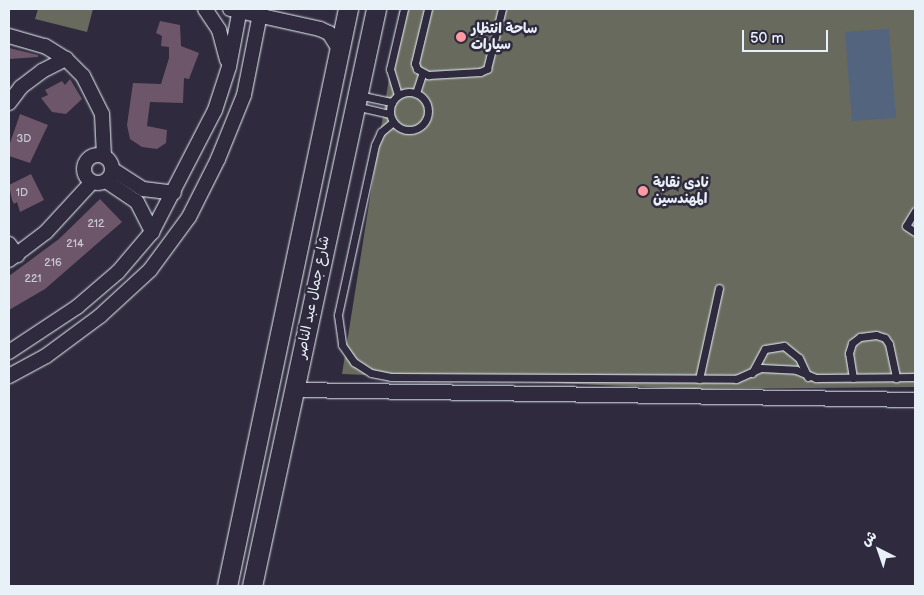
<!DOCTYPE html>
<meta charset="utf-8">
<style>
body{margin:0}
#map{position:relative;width:924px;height:595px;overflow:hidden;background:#2f2a3d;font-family:"Balsamiq Sans","Playpen Sans Arabic",sans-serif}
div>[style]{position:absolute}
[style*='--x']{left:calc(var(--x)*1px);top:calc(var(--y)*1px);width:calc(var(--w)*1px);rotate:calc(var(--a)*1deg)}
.green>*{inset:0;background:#676a5c}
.water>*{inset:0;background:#53647e}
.building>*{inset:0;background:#6d566a}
.roads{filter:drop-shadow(0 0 1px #e8f1f8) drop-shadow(0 0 1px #e8f1f8)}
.service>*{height:7px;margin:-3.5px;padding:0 3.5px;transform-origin:3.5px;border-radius:3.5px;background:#2f2a3d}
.service>.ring{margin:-3.5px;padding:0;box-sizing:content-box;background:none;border:7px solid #2f2a3d;border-radius:50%}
.minor>*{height:14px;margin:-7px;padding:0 7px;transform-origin:7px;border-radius:7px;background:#2f2a3d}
.minor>.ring{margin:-7px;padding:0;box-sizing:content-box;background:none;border:14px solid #2f2a3d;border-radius:50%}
.secondary>*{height:19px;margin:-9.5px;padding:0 9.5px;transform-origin:9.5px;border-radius:9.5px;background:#2f2a3d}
.dots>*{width:14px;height:14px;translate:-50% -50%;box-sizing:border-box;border:2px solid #2f2a3d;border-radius:50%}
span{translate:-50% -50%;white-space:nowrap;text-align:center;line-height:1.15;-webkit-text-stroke:5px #2f2a3d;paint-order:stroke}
.number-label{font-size:11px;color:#c9cad4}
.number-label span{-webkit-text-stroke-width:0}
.poi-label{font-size:14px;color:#e8f1f8;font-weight:700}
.left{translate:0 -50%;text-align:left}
.street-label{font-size:14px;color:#e8f1f8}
.frame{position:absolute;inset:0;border:10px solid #e8f1f8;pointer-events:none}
.north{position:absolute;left:854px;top:525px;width:50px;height:50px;-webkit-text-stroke:4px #2f2a3d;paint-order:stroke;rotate:319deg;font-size:14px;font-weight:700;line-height:20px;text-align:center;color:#e8f1f8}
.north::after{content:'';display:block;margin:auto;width:18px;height:22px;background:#e8f1f8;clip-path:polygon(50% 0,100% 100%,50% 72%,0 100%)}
.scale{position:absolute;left:742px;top:30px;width:86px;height:22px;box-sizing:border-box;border:2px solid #e8f1f8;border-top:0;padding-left:6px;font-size:15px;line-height:18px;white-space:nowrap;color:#e8f1f8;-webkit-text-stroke:4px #2f2a3d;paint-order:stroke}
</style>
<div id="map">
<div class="green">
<div style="clip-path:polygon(38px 9px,93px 9px,87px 32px,35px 19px)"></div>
<div style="clip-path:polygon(400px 9px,915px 9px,915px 387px,693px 389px,342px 374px)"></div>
</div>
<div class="water">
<div style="clip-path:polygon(889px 29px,896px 118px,852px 121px,845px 32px)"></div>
</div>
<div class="building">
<div style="clip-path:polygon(160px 21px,180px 25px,181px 46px,199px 53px,189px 79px,184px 78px,183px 103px,150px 102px,147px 126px,167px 130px,166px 143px,157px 149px,142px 147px,130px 139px,127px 125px,133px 83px,161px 84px,169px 58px,169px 47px,161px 46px,162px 36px,156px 33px)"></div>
<div style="clip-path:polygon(9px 48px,38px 55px,38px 57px,9px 59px)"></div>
<div style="clip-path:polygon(70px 79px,82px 99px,66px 114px,52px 112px,41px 98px,48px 95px,45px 90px,62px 81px,65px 85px)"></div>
<div style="clip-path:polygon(20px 114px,48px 125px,30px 163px,9px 156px,9px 146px)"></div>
<div style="clip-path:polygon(31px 174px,44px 200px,20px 212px,17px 202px,14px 204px,12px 200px,9px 185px)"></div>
<div style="clip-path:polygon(100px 199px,122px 222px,45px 289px,9px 310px,9px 276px,59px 239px)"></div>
</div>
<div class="roads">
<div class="service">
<div style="--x:428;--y:9;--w:56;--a:103.5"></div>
<div style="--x:415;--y:63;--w:6;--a:72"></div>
<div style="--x:417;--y:69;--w:13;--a:29"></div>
<div style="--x:428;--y:75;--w:52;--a:-3.3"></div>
<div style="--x:480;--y:72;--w:8;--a:-23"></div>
<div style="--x:487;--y:69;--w:62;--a:-76"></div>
<div class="ring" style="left:390px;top:92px;width:31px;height:31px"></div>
<div style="--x:416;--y:93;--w:20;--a:-72"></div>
<div style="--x:358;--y:95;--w:35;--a:12"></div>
<div style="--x:398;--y:95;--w:27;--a:-107"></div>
<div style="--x:390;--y:69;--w:62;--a:-76.9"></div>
<div style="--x:355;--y:106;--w:35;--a:13"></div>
<div style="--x:393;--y:122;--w:16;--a:140"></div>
<div style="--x:381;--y:132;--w:14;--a:115"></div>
<div style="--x:375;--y:145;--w:174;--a:102.3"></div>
<div style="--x:338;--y:315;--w:30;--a:82"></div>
<div style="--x:342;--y:345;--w:21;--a:55"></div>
<div style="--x:354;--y:362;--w:20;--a:33"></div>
<div style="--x:371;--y:373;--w:20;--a:11"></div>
<div style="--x:391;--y:377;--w:345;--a:0.3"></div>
<div style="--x:736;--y:379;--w:27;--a:-24"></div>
<div style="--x:761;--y:368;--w:35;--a:3"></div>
<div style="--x:796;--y:370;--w:22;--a:22"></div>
<div style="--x:816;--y:378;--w:99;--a:-0.6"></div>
<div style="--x:915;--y:211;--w:17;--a:121"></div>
<div style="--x:906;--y:226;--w:11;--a:34"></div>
<div style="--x:752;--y:373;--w:27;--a:-62"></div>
<div style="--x:765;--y:349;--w:19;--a:-9"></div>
<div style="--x:784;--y:346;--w:19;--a:39"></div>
<div style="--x:799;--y:358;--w:21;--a:65"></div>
<div style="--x:853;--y:378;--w:25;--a:-99"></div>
<div style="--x:849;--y:353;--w:10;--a:-73"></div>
<div style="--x:852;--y:343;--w:10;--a:-37"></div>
<div style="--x:860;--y:337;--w:16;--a:-7"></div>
<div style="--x:876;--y:335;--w:9;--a:18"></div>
<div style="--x:885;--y:338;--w:7;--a:56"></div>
<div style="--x:889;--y:344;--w:35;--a:78"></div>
<div style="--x:699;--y:379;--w:93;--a:-77.6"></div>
</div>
<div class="minor">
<div style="--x:205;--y:9;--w:25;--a:56"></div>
<div style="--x:219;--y:30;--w:31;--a:75"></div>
<div style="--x:230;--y:9;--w:92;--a:12.5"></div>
<div style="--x:320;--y:29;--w:10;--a:24"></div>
<div style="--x:329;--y:33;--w:19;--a:58"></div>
<div style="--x:9;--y:36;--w:37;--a:16"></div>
<div style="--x:45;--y:46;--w:25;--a:32"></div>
<div style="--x:66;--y:59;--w:24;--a:45"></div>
<div style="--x:83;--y:76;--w:42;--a:63.4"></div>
<div style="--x:102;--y:114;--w:42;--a:87.3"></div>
<div style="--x:9;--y:103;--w:20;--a:-53"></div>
<div style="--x:21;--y:87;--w:26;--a:-37"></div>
<div style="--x:42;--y:71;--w:27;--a:-27"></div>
<div class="ring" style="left:84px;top:155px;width:14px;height:14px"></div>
<div style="--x:112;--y:169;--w:37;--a:33"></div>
<div style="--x:143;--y:189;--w:31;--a:7"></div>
<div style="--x:106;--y:181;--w:37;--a:34"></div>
<div style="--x:137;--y:202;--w:34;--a:63"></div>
<div style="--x:9;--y:244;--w:14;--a:54"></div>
<div style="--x:9;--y:260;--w:46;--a:-37.1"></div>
<div style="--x:46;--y:232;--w:68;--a:-47.4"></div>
<div style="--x:9;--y:352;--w:82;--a:-33.5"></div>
<div style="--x:77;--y:307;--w:54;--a:-40.5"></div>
<div style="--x:118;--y:272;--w:52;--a:-49.6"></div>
<div style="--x:152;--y:232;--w:137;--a:-62.7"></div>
<div style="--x:215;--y:110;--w:45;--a:-72"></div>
<div style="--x:229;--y:67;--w:59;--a:-79.3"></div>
<div style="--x:9;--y:376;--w:42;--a:-28.4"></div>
<div style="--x:46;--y:356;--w:67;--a:-36.5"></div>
<div style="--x:100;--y:316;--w:68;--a:-42.6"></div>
<div style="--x:150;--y:270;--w:66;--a:-53.7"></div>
<div style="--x:189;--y:217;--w:65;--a:-63.4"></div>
<div style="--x:218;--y:159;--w:69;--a:-67.9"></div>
<div style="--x:244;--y:95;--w:88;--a:-78.8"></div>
<div style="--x:295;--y:390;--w:620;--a:0.92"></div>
</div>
<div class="secondary">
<div style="--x:227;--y:586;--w:590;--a:-78.16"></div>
<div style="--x:252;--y:586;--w:590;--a:-77.87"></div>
</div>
</div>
<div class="dots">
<div style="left:461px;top:37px;background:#ff9aa2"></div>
<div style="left:643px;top:191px;background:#ff9aa2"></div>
</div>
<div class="number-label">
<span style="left:24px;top:139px">3D</span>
<span style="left:22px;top:193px">1D</span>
<span style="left:96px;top:224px">212</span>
<span style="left:75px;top:244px">214</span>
<span style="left:53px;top:263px">216</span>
<span style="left:33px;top:279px">221</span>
</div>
<div class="poi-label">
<span class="left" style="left:471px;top:37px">ساحة انتظار<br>سيارات</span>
<span class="left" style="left:653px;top:191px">نادى نقابة<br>المهندسين</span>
</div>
<div class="street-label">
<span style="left:313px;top:297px;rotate:-79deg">شارع جمال عبد الناصر</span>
</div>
<div class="frame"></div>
<div class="north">ش</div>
<div class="scale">50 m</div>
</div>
